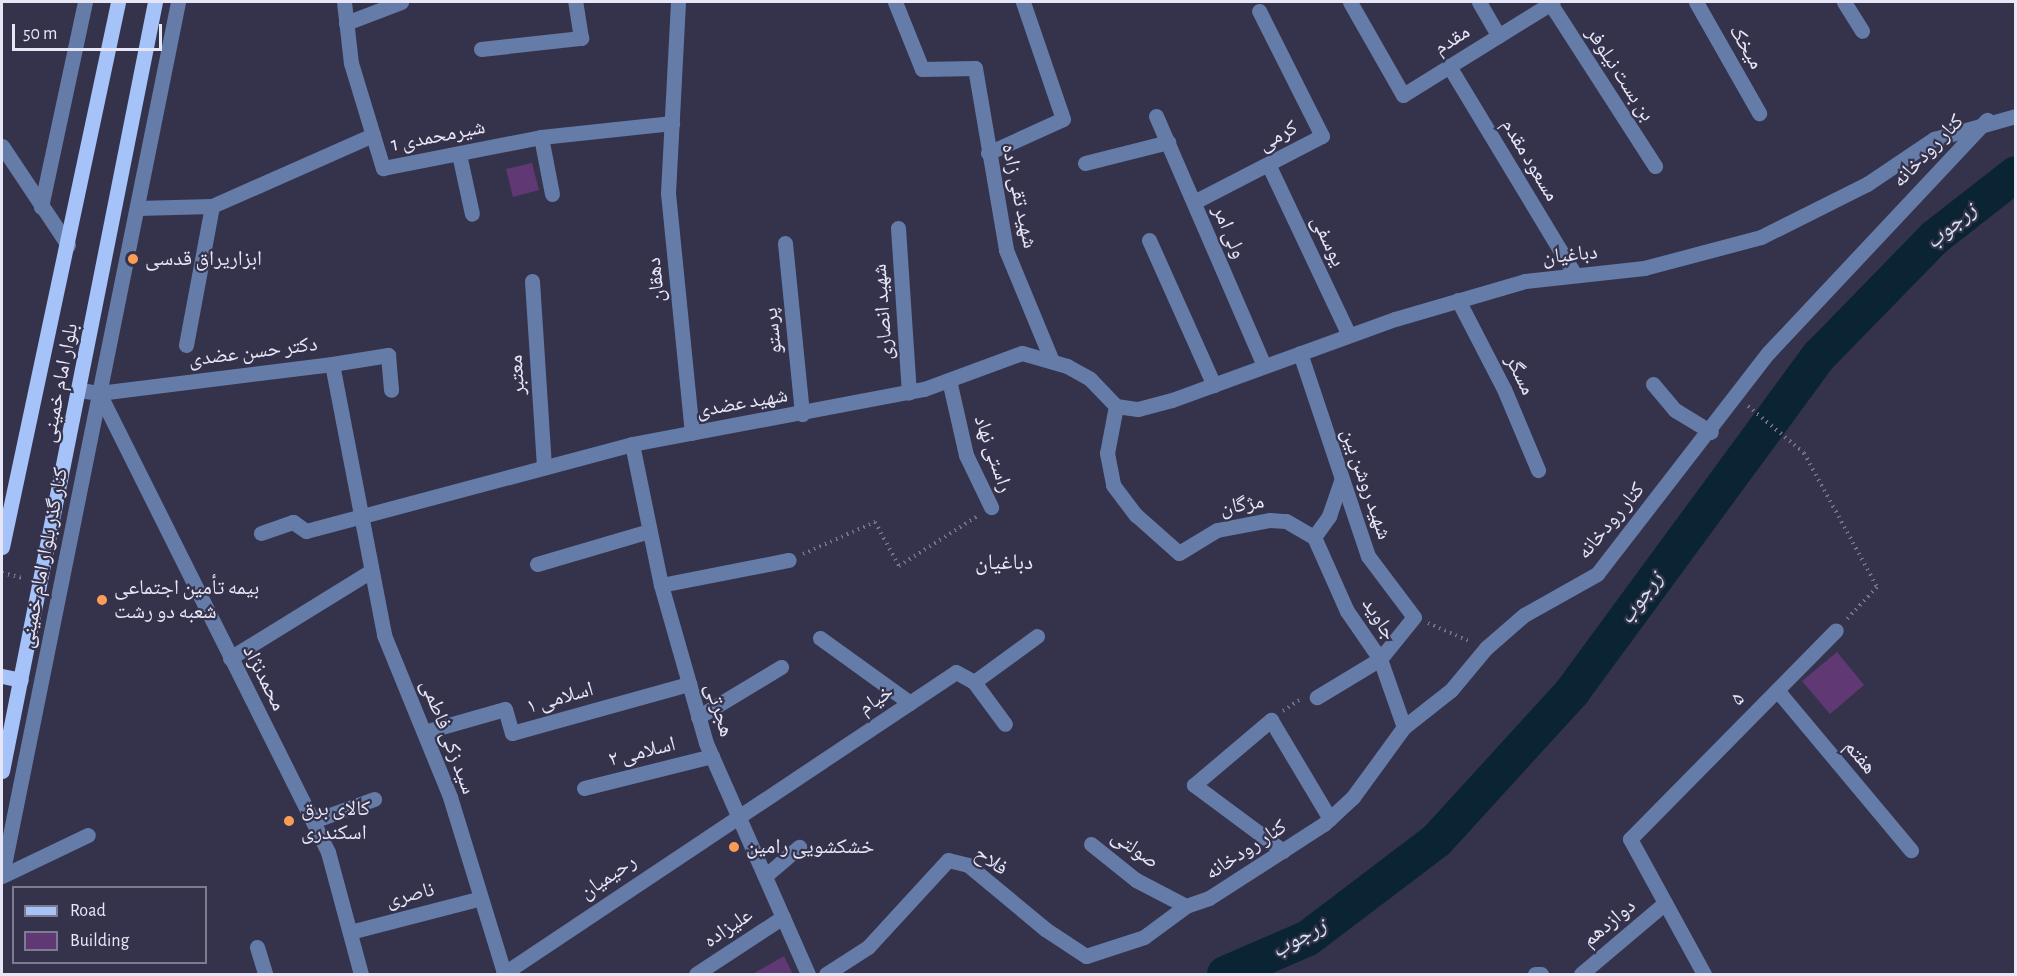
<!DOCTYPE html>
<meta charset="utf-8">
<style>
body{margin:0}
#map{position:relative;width:2017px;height:976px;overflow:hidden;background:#35334c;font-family:"Alegreya Sans","Noto Naskh Arabic",sans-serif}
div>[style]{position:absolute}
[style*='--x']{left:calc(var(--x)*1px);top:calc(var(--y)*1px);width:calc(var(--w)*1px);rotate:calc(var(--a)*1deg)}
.river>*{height:36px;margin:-18px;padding:0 18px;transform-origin:18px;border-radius:18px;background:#0b2433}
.building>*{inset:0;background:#603873}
.path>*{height:4px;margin-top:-2px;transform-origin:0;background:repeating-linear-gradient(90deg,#76748a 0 1.5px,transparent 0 6px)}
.minor>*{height:15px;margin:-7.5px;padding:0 7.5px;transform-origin:7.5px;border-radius:7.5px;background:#657ca9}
.major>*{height:15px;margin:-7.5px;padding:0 7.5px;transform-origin:7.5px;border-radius:7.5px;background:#a5c2f9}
.dots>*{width:16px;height:16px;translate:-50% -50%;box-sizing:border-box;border:3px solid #35334c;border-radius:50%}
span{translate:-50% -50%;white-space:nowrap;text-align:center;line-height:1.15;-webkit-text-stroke:4.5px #35334c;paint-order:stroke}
.street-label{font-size:21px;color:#e7e6f6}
.poi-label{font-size:21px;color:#e7e6f6}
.left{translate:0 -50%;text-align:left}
.water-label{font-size:22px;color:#d2e5f2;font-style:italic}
.neighbourhood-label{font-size:22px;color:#e7e6f6}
.frame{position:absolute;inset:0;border:3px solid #e7e6f6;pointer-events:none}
.legend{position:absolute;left:12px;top:886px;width:195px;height:78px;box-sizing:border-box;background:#35334c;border:2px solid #7c7b90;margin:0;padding:8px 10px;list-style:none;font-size:18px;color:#e7e6f6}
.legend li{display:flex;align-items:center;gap:12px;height:30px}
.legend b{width:30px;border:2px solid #7c7b90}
.scale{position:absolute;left:12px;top:24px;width:150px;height:27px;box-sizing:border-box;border:3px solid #e7e6f6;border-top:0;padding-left:8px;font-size:18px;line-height:21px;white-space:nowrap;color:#e7e6f6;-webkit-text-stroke:4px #35334c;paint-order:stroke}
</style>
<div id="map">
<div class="river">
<div style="--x:1225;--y:974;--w:90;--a:-23.4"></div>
<div style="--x:1308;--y:938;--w:162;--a:-37.2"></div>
<div style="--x:1437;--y:840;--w:200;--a:-47.6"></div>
<div style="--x:1572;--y:692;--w:418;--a:-53.7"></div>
<div style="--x:1820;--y:355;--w:163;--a:-45.7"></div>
<div style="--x:1934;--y:238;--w:104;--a:-38"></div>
</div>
<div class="building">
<div style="clip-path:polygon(532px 163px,539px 190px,513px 197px,506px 169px)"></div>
<div style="clip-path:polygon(1837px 652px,1864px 685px,1830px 714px,1802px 681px)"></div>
<div style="clip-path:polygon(784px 956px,793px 975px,751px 975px)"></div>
</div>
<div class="path">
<div style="--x:1748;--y:406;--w:73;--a:40"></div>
<div style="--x:1804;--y:453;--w:153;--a:61.4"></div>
<div style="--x:1877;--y:587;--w:44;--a:133.2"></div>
<div style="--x:803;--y:554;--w:79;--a:-24"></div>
<div style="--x:875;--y:522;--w:50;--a:61.4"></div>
<div style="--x:899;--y:566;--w:95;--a:-32.5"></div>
<div style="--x:2;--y:573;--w:22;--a:13"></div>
<div style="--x:1428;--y:623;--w:47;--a:23.8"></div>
<div style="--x:1283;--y:711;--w:23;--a:-34"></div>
</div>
<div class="minor">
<div style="--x:344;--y:2;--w:61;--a:83.5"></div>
<div style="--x:351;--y:63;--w:110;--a:73.1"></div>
<div style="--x:383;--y:168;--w:161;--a:-11.1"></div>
<div style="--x:541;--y:137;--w:132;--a:-6.1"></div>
<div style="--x:678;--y:2;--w:191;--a:93"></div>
<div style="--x:668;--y:193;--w:241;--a:84.3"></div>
<div style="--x:895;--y:2;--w:72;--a:68.1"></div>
<div style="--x:922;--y:69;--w:53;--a:-1.1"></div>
<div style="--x:975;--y:68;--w:185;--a:80.3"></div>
<div style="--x:1006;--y:250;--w:120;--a:67.5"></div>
<div style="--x:1350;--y:2;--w:107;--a:60.3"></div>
<div style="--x:1403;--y:95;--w:176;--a:-31.8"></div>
<div style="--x:1479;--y:2;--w:39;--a:60"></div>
<div style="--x:1696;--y:2;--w:128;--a:60.4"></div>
<div style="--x:1844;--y:2;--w:34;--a:58"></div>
<div style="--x:1550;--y:3;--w:194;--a:57.2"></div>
<div style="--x:346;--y:23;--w:59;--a:-20.9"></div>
<div style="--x:481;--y:49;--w:101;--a:-6.3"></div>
<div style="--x:581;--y:38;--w:36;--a:-99"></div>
<div style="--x:1449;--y:66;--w:244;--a:58.9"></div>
<div style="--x:1156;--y:116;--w:271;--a:66.6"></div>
<div style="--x:541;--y:137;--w:58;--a:79.1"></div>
<div style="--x:2;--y:146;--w:119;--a:56.3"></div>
<div style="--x:988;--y:153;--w:82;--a:-24.4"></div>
<div style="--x:1063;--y:119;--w:124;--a:-108.9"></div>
<div style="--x:459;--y:154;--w:61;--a:77.8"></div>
<div style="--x:1085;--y:163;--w:86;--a:-14.2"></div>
<div style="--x:1269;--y:166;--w:187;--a:64.7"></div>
<div style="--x:1194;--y:202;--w:144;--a:-27.3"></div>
<div style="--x:1322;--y:136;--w:140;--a:-116.7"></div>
<div style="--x:41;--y:207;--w:210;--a:-77.9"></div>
<div style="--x:137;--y:208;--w:75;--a:-1.5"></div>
<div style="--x:212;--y:206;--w:176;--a:-23.8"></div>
<div style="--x:898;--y:228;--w:165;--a:86.2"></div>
<div style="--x:1149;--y:240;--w:159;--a:65.9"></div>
<div style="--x:785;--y:243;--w:172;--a:84.3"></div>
<div style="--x:532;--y:281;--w:186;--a:86.3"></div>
<div style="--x:1458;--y:300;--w:100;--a:62.7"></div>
<div style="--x:1504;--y:389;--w:88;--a:67.2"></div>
<div style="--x:186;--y:345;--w:141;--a:-79.4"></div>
<div style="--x:1300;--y:353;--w:214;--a:71.5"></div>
<div style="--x:1368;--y:556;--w:76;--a:53"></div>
<div style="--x:1414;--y:617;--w:54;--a:129"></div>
<div style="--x:1380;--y:659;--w:74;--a:148.9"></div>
<div style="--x:332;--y:364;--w:57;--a:-9.1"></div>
<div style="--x:388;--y:355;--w:35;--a:85"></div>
<div style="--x:949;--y:380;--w:77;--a:77.2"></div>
<div style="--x:966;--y:455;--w:58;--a:64.3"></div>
<div style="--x:1653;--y:384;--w:34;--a:50"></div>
<div style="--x:1675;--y:410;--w:42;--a:31.4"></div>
<div style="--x:80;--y:390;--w:19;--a:9"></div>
<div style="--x:99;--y:393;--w:513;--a:63.48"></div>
<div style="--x:328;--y:852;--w:126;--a:74.9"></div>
<div style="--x:99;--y:393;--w:235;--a:-7.1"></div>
<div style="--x:332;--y:364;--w:276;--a:79.1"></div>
<div style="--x:384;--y:635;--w:175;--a:67.8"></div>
<div style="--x:450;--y:797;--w:184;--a:72.9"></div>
<div style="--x:1116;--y:406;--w:22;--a:8"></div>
<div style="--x:1138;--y:409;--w:35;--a:-15"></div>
<div style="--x:1172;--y:400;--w:237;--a:-20"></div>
<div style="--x:1395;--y:319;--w:135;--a:-16.3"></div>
<div style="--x:1525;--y:281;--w:120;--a:-6.2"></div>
<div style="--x:1644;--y:268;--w:121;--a:-14.8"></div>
<div style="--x:1761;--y:237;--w:119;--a:-26.6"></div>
<div style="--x:1867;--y:184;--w:81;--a:-33.9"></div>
<div style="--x:1934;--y:139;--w:85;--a:-15.7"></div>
<div style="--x:1116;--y:406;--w:48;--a:100.8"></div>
<div style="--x:1107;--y:453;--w:33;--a:79"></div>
<div style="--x:1113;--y:485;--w:38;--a:53"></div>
<div style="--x:1136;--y:515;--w:57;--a:41.5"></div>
<div style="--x:1179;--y:553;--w:44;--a:-31.2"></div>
<div style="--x:1217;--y:530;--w:54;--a:-10.7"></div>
<div style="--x:1270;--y:520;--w:16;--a:4"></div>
<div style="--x:1286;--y:521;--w:32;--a:30"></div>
<div style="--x:632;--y:444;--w:144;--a:78.4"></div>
<div style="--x:661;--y:585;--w:164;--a:74.1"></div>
<div style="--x:706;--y:743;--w:253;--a:66.2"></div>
<div style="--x:261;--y:533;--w:34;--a:-19"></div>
<div style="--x:293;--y:522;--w:16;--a:35"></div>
<div style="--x:306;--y:531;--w:337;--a:-14.9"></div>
<div style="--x:632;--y:444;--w:297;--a:-10.7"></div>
<div style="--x:924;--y:389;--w:104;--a:-20.2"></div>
<div style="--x:1022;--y:353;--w:47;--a:16.1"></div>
<div style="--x:1067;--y:366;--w:26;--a:29"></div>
<div style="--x:1090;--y:379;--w:37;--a:46"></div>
<div style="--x:1314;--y:537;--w:81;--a:66"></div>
<div style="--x:1347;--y:611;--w:58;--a:55.5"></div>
<div style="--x:1380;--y:659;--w:72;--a:70.6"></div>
<div style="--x:1314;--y:537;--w:26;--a:-54"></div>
<div style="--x:1329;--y:516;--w:39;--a:-71"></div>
<div style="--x:537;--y:564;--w:117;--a:-16.4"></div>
<div style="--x:661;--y:585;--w:130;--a:-11.1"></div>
<div style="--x:820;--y:638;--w:111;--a:35.8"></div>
<div style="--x:230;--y:658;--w:166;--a:-31.7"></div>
<div style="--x:974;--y:682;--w:52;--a:53.6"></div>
<div style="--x:1777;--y:690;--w:209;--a:50.1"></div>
<div style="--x:698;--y:717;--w:97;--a:-31.1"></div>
<div style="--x:424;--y:732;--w:84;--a:-15.9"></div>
<div style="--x:505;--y:709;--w:25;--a:74"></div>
<div style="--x:512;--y:733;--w:184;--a:-15.5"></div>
<div style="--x:584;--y:788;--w:132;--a:-14"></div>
<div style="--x:313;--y:821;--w:65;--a:-19.8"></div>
<div style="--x:1091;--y:844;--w:58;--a:38.7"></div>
<div style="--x:1136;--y:880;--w:56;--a:27.5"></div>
<div style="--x:1283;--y:851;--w:111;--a:-143.4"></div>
<div style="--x:1194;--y:785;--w:101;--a:-40.2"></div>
<div style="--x:1271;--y:720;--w:115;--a:59.2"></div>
<div style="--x:2;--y:875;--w:891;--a:-78.6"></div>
<div style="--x:2;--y:876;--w:95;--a:-25.5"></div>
<div style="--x:765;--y:876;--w:45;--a:-40.5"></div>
<div style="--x:350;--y:932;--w:135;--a:-14.5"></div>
<div style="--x:257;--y:947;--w:28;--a:73"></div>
<div style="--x:503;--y:974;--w:544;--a:-33.69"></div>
<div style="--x:956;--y:672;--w:21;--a:29"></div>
<div style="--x:974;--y:682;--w:78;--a:-36.1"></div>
<div style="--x:696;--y:974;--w:104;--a:-33.2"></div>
<div style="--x:826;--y:974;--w:50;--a:-32.7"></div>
<div style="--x:868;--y:947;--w:118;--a:-47.4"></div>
<div style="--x:948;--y:860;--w:21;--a:14"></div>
<div style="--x:968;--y:865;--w:100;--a:39.7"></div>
<div style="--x:1045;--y:929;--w:49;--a:33.4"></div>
<div style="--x:1086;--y:956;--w:61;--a:-18.1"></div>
<div style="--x:1144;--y:937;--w:52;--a:-36.4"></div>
<div style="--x:1186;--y:906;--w:24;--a:-19"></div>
<div style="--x:1209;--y:898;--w:137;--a:-32.8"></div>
<div style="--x:1324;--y:824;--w:40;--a:-43"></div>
<div style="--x:1353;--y:797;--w:87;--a:-53.9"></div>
<div style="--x:1404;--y:727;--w:60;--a:-38.2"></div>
<div style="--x:1451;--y:690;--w:55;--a:-50.2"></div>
<div style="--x:1486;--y:648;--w:50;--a:-41"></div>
<div style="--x:1524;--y:615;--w:84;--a:-29.3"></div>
<div style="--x:1597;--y:574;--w:279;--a:-52.3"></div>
<div style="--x:1768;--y:353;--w:320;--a:-46.8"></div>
<div style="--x:1535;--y:974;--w:6;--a:0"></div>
<div style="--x:1581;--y:974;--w:110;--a:-40.2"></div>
<div style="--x:1704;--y:974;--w:154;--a:-118.7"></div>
<div style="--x:1630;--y:839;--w:293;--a:-45.4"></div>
</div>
<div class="major">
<div style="--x:2;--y:547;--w:557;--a:-77.98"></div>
<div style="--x:2;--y:676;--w:19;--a:12"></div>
<div style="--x:2;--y:771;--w:784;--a:-78.75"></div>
</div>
<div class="dots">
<div style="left:133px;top:259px;background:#fd9d55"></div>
<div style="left:102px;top:600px;background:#fd9d55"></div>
<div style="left:289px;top:821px;background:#fd9d55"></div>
<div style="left:734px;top:847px;background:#fd9d55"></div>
</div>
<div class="street-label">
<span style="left:1452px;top:40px;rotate:-32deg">مقدم</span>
<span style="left:1746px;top:47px;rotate:60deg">میخک</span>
<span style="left:1620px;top:74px;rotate:57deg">بن بست نیلوفر</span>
<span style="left:438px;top:136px;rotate:-11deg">شیرمحمدی 1</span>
<span style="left:1278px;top:136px;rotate:-29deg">کرمی</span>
<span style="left:1928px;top:151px;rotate:-46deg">کنار رودخانه</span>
<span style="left:1530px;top:160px;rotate:59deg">مسعود مقدم</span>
<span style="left:1019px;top:196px;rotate:78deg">شهید تقی زاده</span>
<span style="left:1229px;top:232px;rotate:67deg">ولی امر</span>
<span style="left:1328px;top:241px;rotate:65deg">یوسفی</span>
<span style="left:1570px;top:255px;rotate:-6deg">دباغیان</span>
<span style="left:656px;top:280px;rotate:-96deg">دهقان</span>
<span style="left:883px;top:312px;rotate:-94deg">شهید انصاری</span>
<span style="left:773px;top:331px;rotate:-96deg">پرستو</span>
<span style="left:253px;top:352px;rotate:-7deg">دکتر حسن عضدی</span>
<span style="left:517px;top:375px;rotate:-94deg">معتبر</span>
<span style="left:1520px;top:375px;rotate:64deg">مسگر</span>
<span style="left:60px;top:383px;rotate:-79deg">بلوار امام خمینی</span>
<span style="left:742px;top:403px;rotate:-10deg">شهید عضدی</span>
<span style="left:993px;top:454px;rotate:71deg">راستی نهاد</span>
<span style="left:1366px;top:484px;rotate:71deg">شهید روشن بین</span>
<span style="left:1242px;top:505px;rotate:-10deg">مژگان</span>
<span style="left:1611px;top:521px;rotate:-50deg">کنار رودخانه</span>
<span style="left:44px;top:558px;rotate:-79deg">کنار گذر بلوار امام خمینی</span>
<span style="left:1379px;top:619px;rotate:58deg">جاوید</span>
<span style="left:264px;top:678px;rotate:63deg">محمدنژاد</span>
<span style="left:560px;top:698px;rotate:-16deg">اسلامی ۱</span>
<span style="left:1738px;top:699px;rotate:-45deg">۵</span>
<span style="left:876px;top:700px;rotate:-33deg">خیام</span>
<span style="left:719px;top:710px;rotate:73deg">هجرتی</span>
<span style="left:448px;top:737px;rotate:69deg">سید زکی فاطمی</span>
<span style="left:642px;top:752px;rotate:-14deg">اسلامی ۲</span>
<span style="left:1860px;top:757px;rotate:50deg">هفتم</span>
<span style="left:1135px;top:849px;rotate:35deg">صولتی</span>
<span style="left:1246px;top:850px;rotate:-33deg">کنار رودخانه</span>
<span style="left:991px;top:861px;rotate:34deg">فلاح</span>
<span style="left:608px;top:877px;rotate:-34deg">رحیمیان</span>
<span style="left:410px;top:895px;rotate:-14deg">ناصری</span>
<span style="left:1609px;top:923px;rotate:-40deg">دوازدهم</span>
<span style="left:728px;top:928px;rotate:-34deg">علیزاده</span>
</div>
<div class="poi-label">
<span class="left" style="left:145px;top:259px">ابزاریراق قدسی</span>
<span class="left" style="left:114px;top:600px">بیمه تأمین اجتماعی<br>شعبه دو رشت</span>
<span class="left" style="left:301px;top:821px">کالای برق<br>اسکندری</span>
<span class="left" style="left:746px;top:847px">خشکشویی رامین</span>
</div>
<div class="water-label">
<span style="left:1951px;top:226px;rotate:-40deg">زرجوب</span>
<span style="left:1641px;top:598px;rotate:-54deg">زرجوب</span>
<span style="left:1299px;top:938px;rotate:-29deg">زرجوب</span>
</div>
<div class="neighbourhood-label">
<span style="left:1004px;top:563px">دباغیان</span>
</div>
<div class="frame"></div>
<ul class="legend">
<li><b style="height:8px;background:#a5c2f9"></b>Road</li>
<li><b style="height:16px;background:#603873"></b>Building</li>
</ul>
<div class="scale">50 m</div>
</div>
